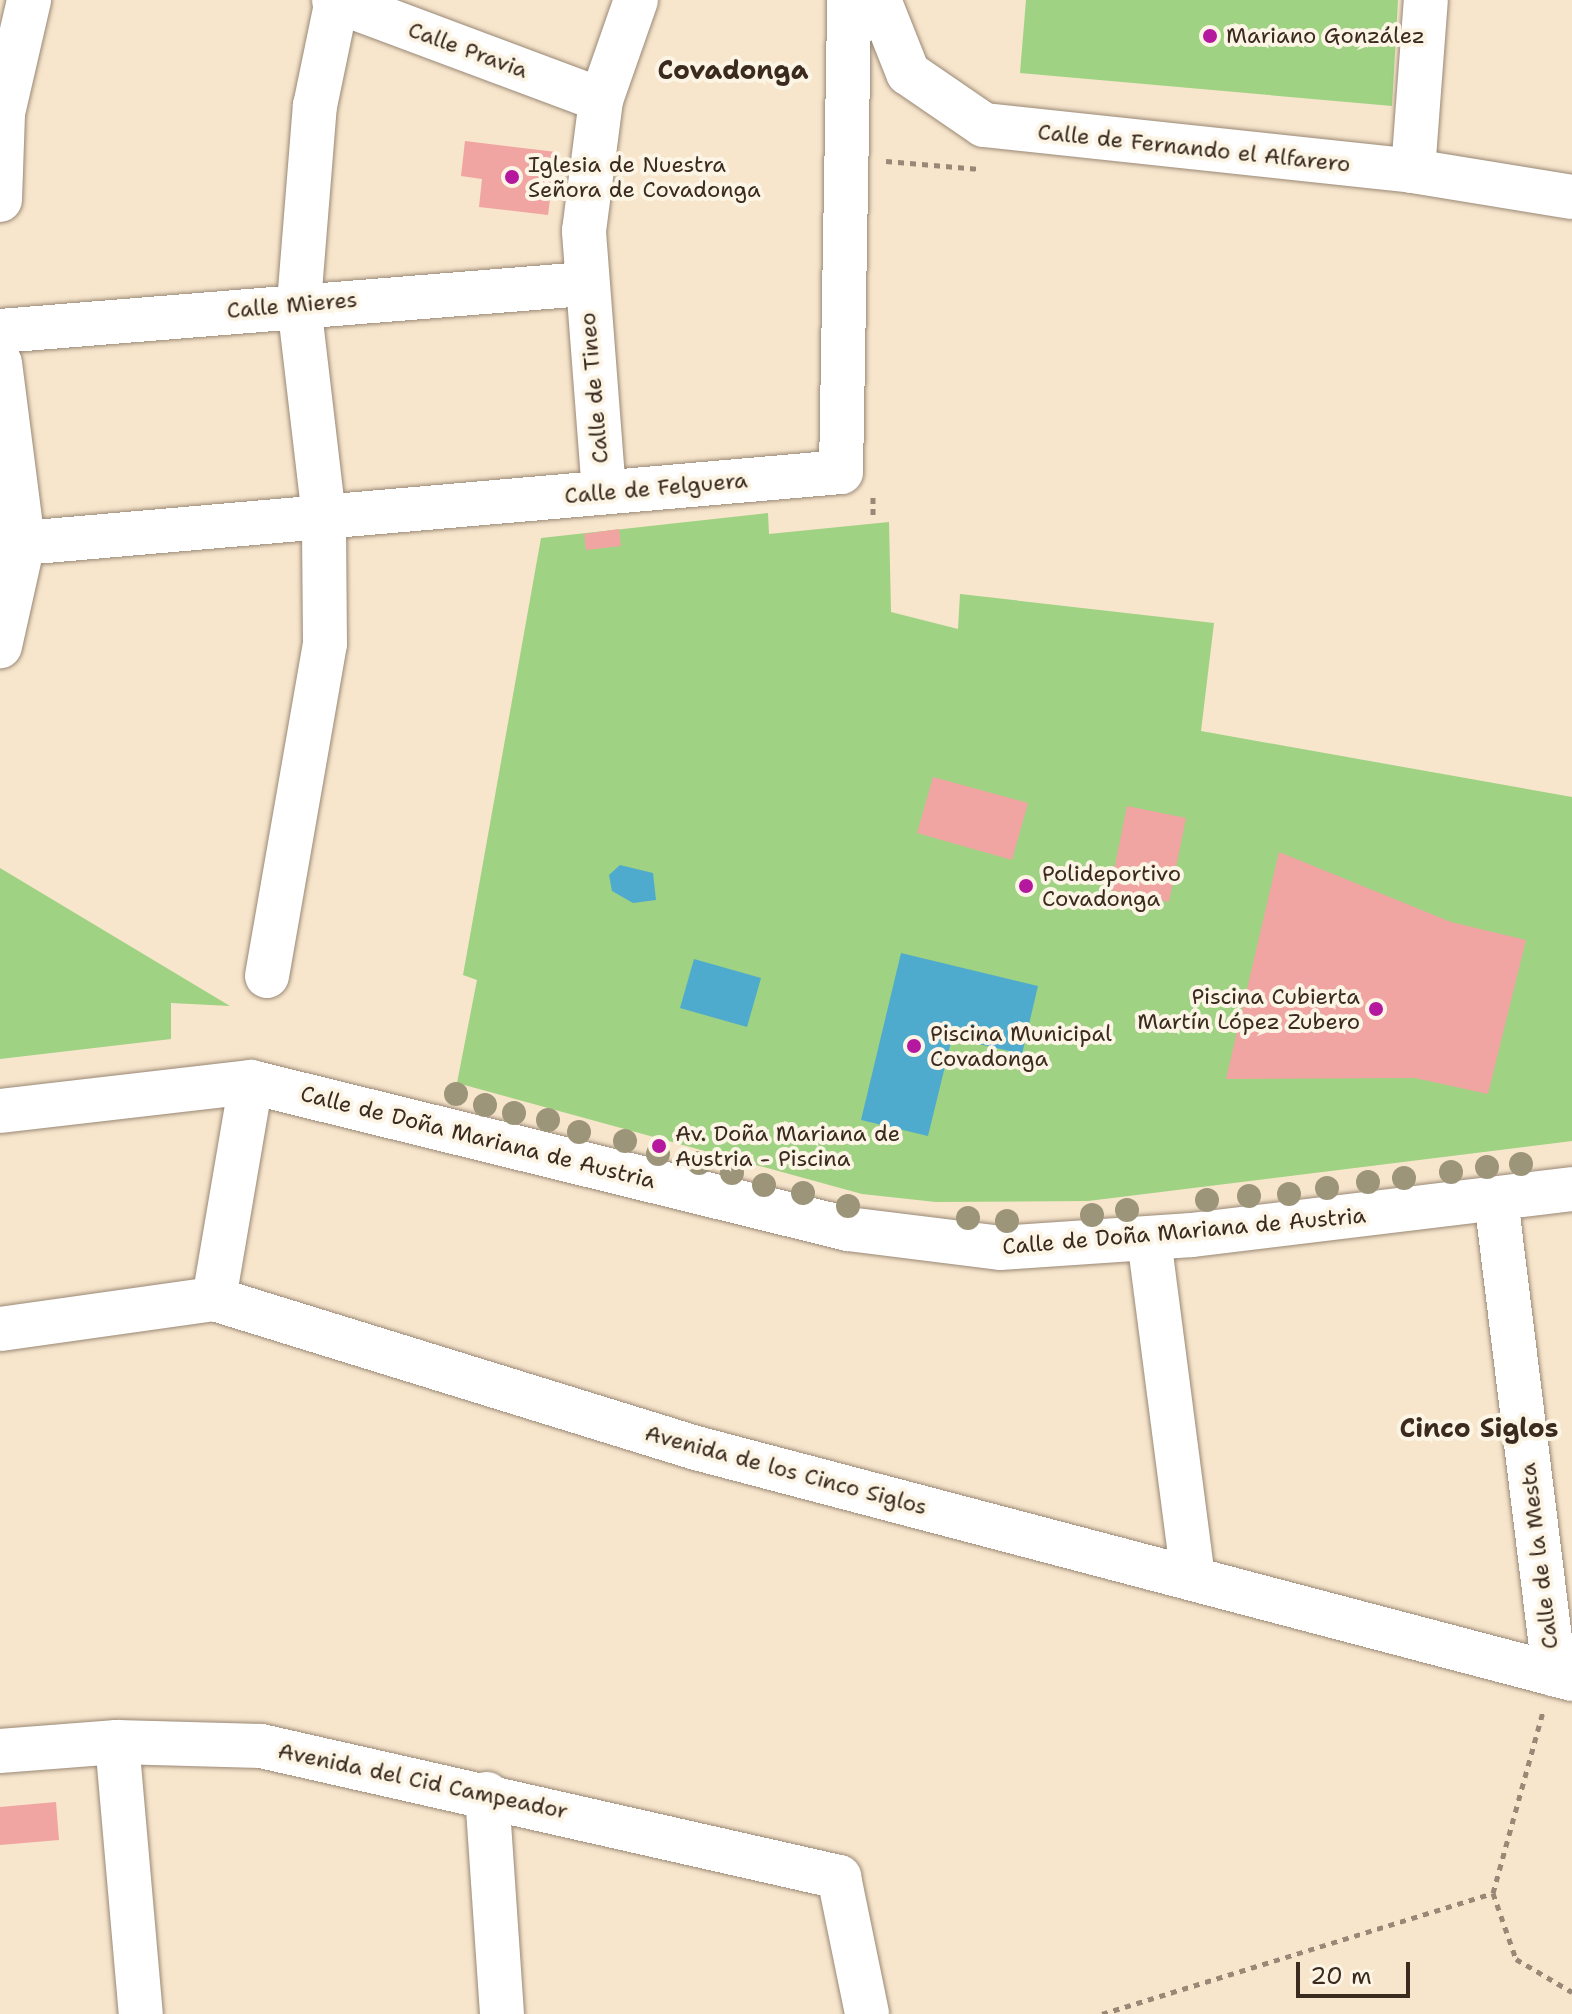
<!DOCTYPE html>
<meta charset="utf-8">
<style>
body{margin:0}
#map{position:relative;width:1572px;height:2014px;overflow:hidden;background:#f7e5cc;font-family:"Shantell Sans",sans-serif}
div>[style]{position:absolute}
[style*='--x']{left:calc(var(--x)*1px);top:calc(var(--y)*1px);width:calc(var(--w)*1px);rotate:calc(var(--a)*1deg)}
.green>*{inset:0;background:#9fd283}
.water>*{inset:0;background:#4fabcd}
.building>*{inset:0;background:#f0a5a2}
.path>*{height:5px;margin-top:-2.5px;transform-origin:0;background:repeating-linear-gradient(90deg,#998875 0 6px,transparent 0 12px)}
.roads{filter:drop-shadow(0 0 2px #998875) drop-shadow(0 0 2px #998875)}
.minor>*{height:44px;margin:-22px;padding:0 22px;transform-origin:22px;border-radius:22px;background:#fff}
.trees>*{width:24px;height:24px;margin:-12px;border-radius:50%;background:#9d957a}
.dots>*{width:22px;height:22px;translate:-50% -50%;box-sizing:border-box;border:4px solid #fcf5e5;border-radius:50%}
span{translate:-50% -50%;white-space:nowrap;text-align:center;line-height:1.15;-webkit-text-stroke:8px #fcf5e5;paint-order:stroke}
.poi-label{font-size:22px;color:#3b2a1e}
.left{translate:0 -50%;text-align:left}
.right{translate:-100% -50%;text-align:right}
.street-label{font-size:22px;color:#3b2a1e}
.quarter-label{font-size:26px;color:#3b2a1e;font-weight:700}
.scale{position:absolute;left:1296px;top:1962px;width:114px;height:36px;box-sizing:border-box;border:4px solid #3b2a1e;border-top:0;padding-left:10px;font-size:24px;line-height:28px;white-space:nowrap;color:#3b2a1e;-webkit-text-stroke:6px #fcf5e5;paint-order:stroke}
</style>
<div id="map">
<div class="green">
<div style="clip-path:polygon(1026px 0,1398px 0,1392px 106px,1020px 73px)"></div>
<div style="clip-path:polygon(768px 513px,769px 534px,889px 522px,891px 612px,958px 629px,960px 594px,1214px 623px,1201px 731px,1572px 797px,1572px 1141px,1088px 1201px,936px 1202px,862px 1194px,457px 1083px,477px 980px,463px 975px,541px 538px)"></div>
<div style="clip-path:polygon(0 868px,230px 1006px,171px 1003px,171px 1039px,0 1059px)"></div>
</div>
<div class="water">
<div style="clip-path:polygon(620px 865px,653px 873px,656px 900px,633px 903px,612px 891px,609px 875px)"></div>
<div style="clip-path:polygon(901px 953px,1038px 986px,1022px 1054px,952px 1038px,928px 1136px,861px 1120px)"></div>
<div style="clip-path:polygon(694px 959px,761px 978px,747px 1027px,680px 1008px)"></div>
</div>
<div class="building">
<div style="clip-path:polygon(465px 141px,556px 152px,548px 215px,479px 207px,482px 179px,461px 176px)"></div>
<div style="clip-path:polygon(619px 529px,621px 546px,586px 550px,584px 534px)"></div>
<div style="clip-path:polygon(933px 777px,1028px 803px,1012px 860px,917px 833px)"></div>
<div style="clip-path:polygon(1127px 806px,1186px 818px,1169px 902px,1110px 890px)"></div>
<div style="clip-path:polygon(1279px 852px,1451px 922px,1526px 940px,1488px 1094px,1415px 1078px,1226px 1079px)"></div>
<div style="clip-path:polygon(56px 1802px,59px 1840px,0 1845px,0 1807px)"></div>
</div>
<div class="path">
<div style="--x:886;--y:161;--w:94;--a:4.9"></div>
<div style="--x:873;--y:497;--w:23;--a:90"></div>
<div style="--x:1493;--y:1893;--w:70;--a:70.8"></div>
<div style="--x:1516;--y:1959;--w:65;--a:30.5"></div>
<div style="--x:1102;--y:2014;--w:409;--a:-17.2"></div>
<div style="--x:1493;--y:1893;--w:189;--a:-74.6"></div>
</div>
<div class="roads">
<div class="minor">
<div style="--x:334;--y:0;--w:285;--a:20.5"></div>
<div style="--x:879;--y:0;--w:79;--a:68.3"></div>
<div style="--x:908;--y:73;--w:92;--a:34.4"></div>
<div style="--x:984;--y:125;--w:431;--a:6.1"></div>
<div style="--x:1413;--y:171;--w:161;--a:9.3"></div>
<div style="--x:1413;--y:171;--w:171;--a:-85.7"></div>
<div style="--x:0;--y:200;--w:87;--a:-88"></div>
<div style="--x:3;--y:113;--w:116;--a:-77"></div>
<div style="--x:0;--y:331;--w:586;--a:-4.6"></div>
<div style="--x:0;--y:363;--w:181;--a:82.7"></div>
<div style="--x:23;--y:543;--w:106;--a:102.6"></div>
<div style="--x:604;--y:492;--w:262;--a:-94.4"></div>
<div style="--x:584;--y:231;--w:132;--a:-82.6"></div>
<div style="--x:601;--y:100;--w:106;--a:-70.7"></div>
<div style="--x:0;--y:545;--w:844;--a:-4.96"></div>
<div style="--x:841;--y:472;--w:472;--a:-89"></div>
<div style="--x:267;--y:976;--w:337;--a:-80.1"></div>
<div style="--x:325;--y:644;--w:127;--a:-90.5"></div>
<div style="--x:324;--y:517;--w:215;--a:-96.7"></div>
<div style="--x:299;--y:303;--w:198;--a:-85.4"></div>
<div style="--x:315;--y:106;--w:108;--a:-78.3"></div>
<div style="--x:0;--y:1111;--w:253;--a:-6.6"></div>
<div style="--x:251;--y:1082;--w:615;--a:13.83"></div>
<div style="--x:848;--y:1229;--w:153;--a:7.1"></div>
<div style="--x:1000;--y:1248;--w:192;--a:-3.9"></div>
<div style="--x:1192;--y:1235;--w:383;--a:-6.9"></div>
<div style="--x:1496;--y:1199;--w:479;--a:83"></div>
<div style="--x:1149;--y:1239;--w:340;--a:82.6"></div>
<div style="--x:214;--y:1299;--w:220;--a:-80.3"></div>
<div style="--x:0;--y:1329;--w:216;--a:-8"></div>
<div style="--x:214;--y:1299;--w:505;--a:17.18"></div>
<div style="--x:696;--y:1448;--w:906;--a:14.77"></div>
<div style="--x:117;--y:1742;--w:273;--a:85"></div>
<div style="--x:0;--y:1751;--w:117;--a:-4.4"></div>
<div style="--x:117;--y:1742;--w:144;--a:1.6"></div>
<div style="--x:261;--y:1746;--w:593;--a:12.77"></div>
<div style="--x:839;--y:1877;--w:140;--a:78.4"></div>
<div style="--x:487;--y:1794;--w:221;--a:86.1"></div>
</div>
</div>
<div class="trees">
<div style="left:456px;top:1094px"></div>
<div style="left:485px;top:1105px"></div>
<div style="left:514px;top:1113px"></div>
<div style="left:548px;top:1120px"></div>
<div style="left:579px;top:1132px"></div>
<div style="left:625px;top:1141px"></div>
<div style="left:658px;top:1154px"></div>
<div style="left:699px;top:1163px"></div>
<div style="left:1521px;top:1164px"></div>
<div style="left:1487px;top:1167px"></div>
<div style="left:1451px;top:1172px"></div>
<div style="left:732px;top:1173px"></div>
<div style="left:1404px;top:1178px"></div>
<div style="left:1368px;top:1182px"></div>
<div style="left:764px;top:1185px"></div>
<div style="left:1327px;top:1188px"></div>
<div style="left:803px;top:1193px"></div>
<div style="left:1289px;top:1194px"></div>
<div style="left:1249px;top:1196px"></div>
<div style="left:1207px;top:1200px"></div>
<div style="left:848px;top:1206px"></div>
<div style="left:1127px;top:1210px"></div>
<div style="left:1092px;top:1215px"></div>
<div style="left:968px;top:1218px"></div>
<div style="left:1007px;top:1221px"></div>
</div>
<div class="dots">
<div style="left:1210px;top:36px;background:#b5179e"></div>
<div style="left:512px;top:177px;background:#b5179e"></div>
<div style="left:1026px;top:886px;background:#b5179e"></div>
<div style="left:1376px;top:1009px;background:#b5179e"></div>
<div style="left:914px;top:1046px;background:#b5179e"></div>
<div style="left:659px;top:1146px;background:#b5179e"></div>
</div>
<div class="poi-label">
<span class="left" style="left:1226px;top:36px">Mariano González</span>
<span class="left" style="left:528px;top:177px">Iglesia de Nuestra<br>Señora de Covadonga</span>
<span class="left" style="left:1042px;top:886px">Polideportivo<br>Covadonga</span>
<span class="right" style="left:1360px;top:1009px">Piscina Cubierta<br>Martín López Zubero</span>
<span class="left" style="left:930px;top:1046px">Piscina Municipal<br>Covadonga</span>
<span class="left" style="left:675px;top:1146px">Av. Doña Mariana de<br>Austria - Piscina</span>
</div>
<div class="street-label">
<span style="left:468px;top:50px;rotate:20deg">Calle Pravia</span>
<span style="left:1194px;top:148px;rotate:6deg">Calle de Fernando el Alfarero</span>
<span style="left:292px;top:305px;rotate:-5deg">Calle Mieres</span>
<span style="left:594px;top:388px;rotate:-95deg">Calle de Tineo</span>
<span style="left:656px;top:488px;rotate:-5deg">Calle de Felguera</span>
<span style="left:478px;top:1137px;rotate:14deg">Calle de Doña Mariana de Austria</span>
<span style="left:1184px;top:1231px;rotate:-5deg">Calle de Doña Mariana de Austria</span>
<span style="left:786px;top:1470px;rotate:15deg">Avenida de los Cinco Siglos</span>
<span style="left:1539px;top:1556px;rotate:-97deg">Calle de la Mesta</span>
<span style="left:423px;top:1781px;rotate:12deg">Avenida del Cid Campeador</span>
</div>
<div class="quarter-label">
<span style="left:733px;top:70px">Covadonga</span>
<span style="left:1479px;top:1428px">Cinco Siglos</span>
</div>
<div class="scale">20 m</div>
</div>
